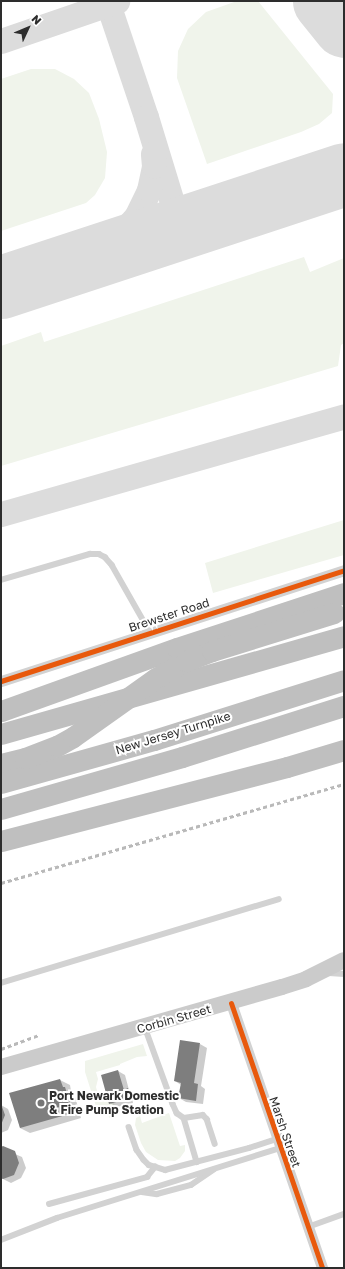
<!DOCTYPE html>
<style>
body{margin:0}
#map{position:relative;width:345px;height:1269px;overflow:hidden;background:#fff;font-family:"Golos Text",sans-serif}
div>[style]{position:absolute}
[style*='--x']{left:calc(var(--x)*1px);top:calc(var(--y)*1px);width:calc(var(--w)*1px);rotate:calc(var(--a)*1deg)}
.green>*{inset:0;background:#f0f4eb}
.shadow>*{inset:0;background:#0003}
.taxiway>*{height:25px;margin:-12.5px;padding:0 12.5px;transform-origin:12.5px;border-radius:12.5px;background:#dcdcdc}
.runway>*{height:63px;margin:-31.5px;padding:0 31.5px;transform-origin:31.5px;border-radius:31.5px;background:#dcdcdc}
.building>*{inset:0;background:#7e7e7e}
.lane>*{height:5.5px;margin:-2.75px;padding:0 2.75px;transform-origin:2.75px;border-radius:2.75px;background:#d2d2d2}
.street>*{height:11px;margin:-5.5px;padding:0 5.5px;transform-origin:5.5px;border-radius:5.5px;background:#d2d2d2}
.secondary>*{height:16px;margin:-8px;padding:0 8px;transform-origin:8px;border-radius:8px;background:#cbcbcb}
.highway>*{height:21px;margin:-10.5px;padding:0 10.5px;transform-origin:10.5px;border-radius:10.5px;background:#bfbfbf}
.rail>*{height:3px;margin-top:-1.5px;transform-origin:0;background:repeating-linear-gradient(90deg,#b9b9b9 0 4px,transparent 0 7px)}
.highway-bridge>*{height:21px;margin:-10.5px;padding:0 10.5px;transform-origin:10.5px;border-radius:10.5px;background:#bfbfbf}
.cycleway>*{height:5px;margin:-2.5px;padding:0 2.5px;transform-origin:2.5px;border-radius:2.5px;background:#e8590c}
.dots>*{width:11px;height:11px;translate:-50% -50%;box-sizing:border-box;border:2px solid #fff;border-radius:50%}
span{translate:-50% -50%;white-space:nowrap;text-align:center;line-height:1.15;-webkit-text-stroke:4px #fff;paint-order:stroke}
.street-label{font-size:12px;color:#2d2d2d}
.poi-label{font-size:12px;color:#2d2d2d;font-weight:700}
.left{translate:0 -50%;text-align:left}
.frame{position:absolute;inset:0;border:2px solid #2d2d2d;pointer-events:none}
.north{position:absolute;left:8px;top:8px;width:40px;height:40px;-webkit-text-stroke:3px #fff;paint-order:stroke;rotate:46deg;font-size:11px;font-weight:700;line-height:16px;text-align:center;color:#2d2d2d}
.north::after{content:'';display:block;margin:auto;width:14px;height:18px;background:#2d2d2d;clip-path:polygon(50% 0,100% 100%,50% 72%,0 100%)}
</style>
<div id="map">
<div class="green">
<div style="clip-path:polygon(237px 1px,258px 1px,333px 94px,332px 113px,319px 124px,301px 132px,207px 164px,177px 78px,178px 51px,188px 29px,206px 12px)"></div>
<div style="clip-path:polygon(31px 69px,55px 69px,74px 79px,89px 93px,99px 119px,107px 152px,105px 178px,95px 195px,86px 203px,1px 231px,1px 79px)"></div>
<div style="clip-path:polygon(304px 257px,310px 272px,344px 258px,344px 343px,341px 345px,338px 366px,1px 466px,1px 346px,41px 332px,44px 342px)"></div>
<div style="clip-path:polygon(344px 520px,344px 555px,213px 593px,205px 563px)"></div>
<div style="clip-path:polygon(143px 1044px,147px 1056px,137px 1057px,120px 1064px,120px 1065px,96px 1072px,98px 1079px,96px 1087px,99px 1098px,107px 1096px,114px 1103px,118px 1115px,109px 1118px,108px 1112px,99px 1116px,85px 1072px,85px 1061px)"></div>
<div style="clip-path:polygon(169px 1113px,180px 1146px,185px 1145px,185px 1151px,180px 1158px,175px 1161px,158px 1160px,146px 1152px,141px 1143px,135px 1125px,136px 1118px,140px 1116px,142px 1123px)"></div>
</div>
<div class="shadow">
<div style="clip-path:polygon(200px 1044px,207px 1048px,201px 1086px,205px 1089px,203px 1104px,186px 1102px,179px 1098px,181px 1085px,175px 1081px)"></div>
<div style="clip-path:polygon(118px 1071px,125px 1075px,129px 1090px,135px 1094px,136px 1097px,132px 1098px,133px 1103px,117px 1107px,110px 1103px)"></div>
<div style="clip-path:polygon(60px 1080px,70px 1085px,71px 1091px,74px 1093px,81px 1118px,30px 1133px,20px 1128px,11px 1094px)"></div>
<div style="clip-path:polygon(1px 1105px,8px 1109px,12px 1120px,8px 1130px,1px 1133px)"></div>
<div style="clip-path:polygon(1px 1148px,22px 1157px,26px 1168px,21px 1178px,11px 1183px,1px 1178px)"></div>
</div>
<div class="taxiway">
<div style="--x:107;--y:1;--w:122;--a:71.4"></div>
<div style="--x:146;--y:117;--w:116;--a:73"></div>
<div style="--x:1;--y:41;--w:123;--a:-19"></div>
<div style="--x:72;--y:263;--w:26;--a:-23"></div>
<div style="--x:96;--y:253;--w:24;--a:-35"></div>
<div style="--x:116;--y:239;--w:30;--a:-48"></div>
<div style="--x:136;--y:217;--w:30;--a:-64"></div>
<div style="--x:149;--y:190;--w:25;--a:-78"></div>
<div style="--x:154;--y:166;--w:12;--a:-95"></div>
<div style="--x:1;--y:514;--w:357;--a:-15.9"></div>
</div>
<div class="runway">
<div style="--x:324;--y:1;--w:32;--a:51"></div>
<div style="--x:1;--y:287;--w:361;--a:-18.2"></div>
</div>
<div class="building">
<div style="clip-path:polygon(180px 1040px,200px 1043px,194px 1083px,198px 1084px,196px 1101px,178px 1098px,181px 1083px,174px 1081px)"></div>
<div style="clip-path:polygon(118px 1070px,124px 1090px,128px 1088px,129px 1093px,125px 1094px,127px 1099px,109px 1104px,101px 1075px)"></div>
<div style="clip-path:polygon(60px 1079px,63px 1087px,65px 1087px,73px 1113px,20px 1128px,9px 1093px)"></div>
<div style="clip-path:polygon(1px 1104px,5px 1115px,1px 1125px)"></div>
<div style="clip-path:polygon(3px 1146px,15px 1151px,19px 1163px,14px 1175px,3px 1179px,1px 1178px,1px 1147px)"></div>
</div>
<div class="lane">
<div style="--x:1;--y:580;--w:93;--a:-16.3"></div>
<div style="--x:90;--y:554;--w:9;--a:0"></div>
<div style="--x:99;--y:554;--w:7;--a:27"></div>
<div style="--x:105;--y:557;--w:11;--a:49"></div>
<div style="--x:112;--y:565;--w:77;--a:60.4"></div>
<div style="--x:329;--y:973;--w:15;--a:4"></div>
<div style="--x:1;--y:983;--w:290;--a:-16.8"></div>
<div style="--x:145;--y:1027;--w:82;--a:70"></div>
<div style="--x:173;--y:1104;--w:10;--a:66"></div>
<div style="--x:177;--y:1113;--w:9;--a:36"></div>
<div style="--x:184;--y:1118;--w:46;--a:73.5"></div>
<div style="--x:184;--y:1118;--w:19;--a:-9"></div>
<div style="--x:203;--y:1115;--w:6;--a:45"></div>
<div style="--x:207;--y:1119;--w:26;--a:72"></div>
<div style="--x:129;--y:1127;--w:24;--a:71"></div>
<div style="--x:137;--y:1150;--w:12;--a:55"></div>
<div style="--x:144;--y:1160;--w:7;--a:45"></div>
<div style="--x:149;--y:1165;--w:17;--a:17"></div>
<div style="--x:165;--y:1170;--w:87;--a:-14.7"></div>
<div style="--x:249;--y:1148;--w:29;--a:-18"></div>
<div style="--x:142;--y:1192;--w:15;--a:8"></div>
<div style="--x:157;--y:1194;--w:35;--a:-15"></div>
<div style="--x:191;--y:1185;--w:27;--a:-34"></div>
<div style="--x:49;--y:1204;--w:102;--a:-15.4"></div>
<div style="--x:147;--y:1177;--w:13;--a:-51"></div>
<div style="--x:308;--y:1227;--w:38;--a:-20"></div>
<div style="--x:1;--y:1240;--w:60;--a:-21.4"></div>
<div style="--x:57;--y:1218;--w:234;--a:-17.4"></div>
</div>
<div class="street">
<div style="--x:1;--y:681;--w:361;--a:-17.9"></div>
<div style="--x:231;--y:1003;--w:280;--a:71"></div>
</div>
<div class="secondary">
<div style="--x:1;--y:1067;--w:292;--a:-15.9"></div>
<div style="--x:282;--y:987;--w:25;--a:-18"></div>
<div style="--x:306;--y:979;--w:42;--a:-26.6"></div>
</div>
<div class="highway">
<div style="--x:1;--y:711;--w:187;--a:-19.7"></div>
<div style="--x:177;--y:648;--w:176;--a:-18.2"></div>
<div style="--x:1;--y:734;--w:357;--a:-15.9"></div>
<div style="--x:1;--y:764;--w:25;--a:-14"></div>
<div style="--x:1;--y:783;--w:159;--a:-15.7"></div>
<div style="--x:154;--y:740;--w:199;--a:-17.5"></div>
<div style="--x:1;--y:809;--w:188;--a:-16"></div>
<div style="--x:182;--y:757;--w:170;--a:-17.5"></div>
<div style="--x:1;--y:841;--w:295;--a:-14.5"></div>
<div style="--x:287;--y:767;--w:59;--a:-16.6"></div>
</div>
<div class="rail">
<div style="--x:1;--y:883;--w:357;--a:-16.1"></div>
<div style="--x:1;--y:1049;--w:40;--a:-20.2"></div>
</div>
<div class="highway-bridge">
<div style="--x:25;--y:758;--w:34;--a:-21"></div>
<div style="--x:57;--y:746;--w:18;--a:-29"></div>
<div style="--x:73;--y:737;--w:102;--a:-35.4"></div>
<div style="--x:156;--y:678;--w:34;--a:-30"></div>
<div style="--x:186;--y:661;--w:28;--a:-21"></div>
<div style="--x:212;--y:651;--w:128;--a:-17.3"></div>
</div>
<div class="cycleway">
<div style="--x:1;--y:681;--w:361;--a:-17.9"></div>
<div style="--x:231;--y:1003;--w:280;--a:71"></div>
</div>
<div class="dots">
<div style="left:41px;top:1103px;background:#767676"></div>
</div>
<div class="street-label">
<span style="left:169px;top:615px;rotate:-18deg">Brewster Road</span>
<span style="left:173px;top:733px;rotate:-17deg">New Jersey Turnpike</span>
<span style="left:174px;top:1019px;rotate:-16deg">Corbin Street</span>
<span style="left:285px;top:1132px;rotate:71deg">Marsh Street</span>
</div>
<div class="poi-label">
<span class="left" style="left:49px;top:1103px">Port Newark Domestic<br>&amp; Fire Pump Station</span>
</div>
<div class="frame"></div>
<div class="north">N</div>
</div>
